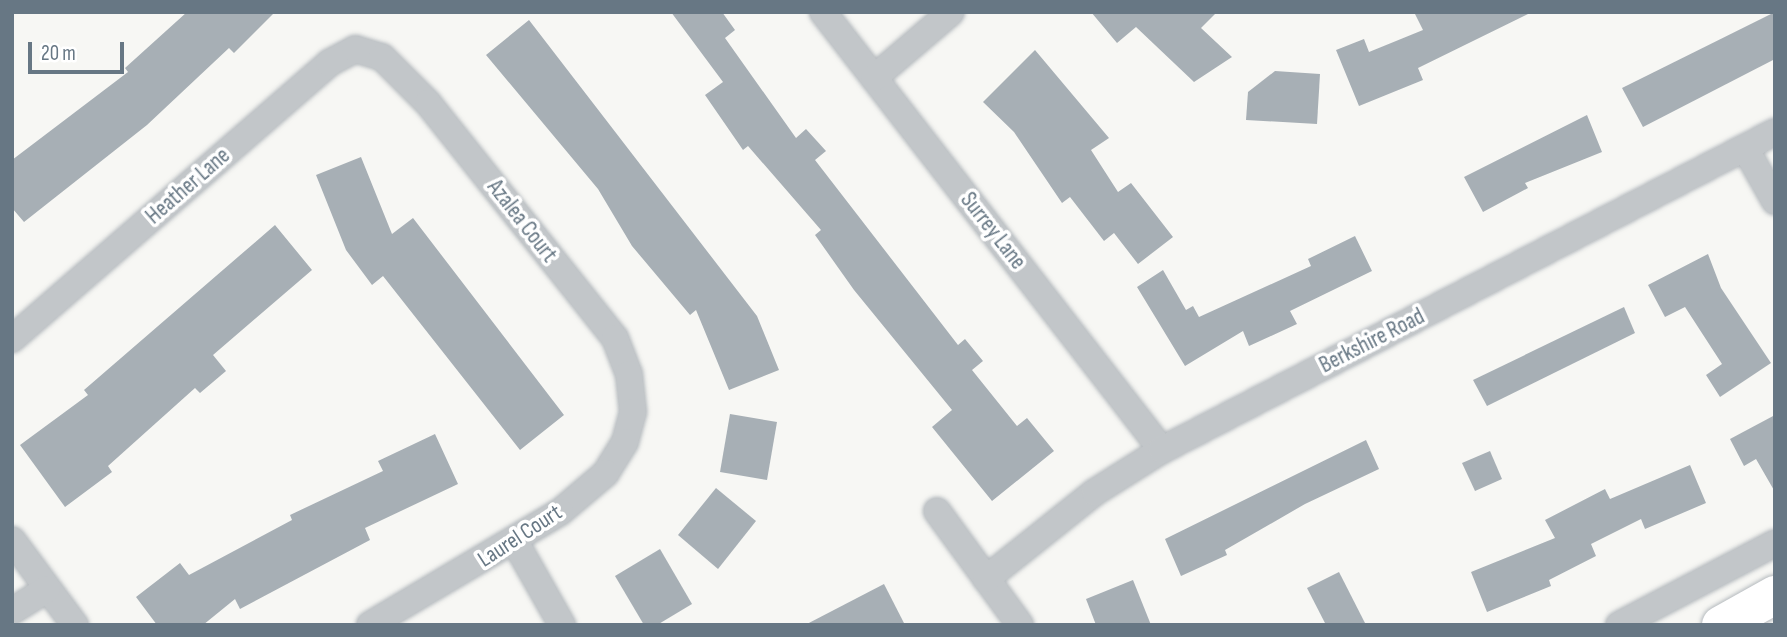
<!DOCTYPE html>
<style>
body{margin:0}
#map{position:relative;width:1787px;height:637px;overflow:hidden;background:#f7f7f4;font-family:"Sofia Sans Condensed",sans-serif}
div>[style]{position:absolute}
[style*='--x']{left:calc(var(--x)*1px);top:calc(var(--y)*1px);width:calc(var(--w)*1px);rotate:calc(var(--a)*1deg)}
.building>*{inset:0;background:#a7afb5}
.roads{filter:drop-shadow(0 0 2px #b5babe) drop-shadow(0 0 2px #b5babe)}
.minor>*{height:26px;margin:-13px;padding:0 13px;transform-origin:13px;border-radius:13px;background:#c2c6c9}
.secondary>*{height:38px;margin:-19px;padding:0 19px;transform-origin:19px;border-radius:19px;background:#fff}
span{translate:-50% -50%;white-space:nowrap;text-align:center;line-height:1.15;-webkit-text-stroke:7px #fff;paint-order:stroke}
.street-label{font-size:23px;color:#677784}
.frame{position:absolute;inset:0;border:14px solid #677784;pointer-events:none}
.scale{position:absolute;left:28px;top:42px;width:96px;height:32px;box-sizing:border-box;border:4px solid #677784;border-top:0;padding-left:9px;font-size:21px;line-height:24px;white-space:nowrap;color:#677784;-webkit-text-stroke:5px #fff;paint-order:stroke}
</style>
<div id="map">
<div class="building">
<div style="clip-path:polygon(187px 12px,275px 12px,234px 53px,229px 48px,147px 125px,24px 222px,12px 208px,12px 160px,128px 72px,125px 68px)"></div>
<div style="clip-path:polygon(671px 12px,722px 12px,735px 30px,725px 38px,796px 138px,806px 129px,826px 151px,815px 160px,958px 345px,965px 339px,983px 361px,972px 370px,1017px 426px,1027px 418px,1054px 451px,992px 501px,932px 427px,952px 410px,854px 290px,815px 235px,821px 230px,748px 146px,743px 150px,705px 95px,723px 82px)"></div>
<div style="clip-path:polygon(1091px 12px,1217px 12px,1201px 28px,1232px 57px,1194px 82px,1136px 27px,1117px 43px)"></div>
<div style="clip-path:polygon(1414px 12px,1532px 12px,1418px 68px,1423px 80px,1359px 106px,1336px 50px,1364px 39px,1369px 52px,1423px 30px)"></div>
<div style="clip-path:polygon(1775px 12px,1775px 59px,1643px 127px,1622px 88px)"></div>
<div style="clip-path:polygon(529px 20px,757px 316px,779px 370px,729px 390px,696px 310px,690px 315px,632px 246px,598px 189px,486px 55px)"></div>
<div style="clip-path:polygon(1035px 50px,1109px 138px,1091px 150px,1118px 192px,1131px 183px,1173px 237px,1138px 264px,1114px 233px,1104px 241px,1070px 197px,1062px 203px,1014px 132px,983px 102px)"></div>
<div style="clip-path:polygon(1275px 71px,1320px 74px,1317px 124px,1246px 120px,1248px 92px)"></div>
<div style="clip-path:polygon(1587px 115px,1602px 152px,1525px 183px,1528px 188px,1483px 212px,1464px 177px)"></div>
<div style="clip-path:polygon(361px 157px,392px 234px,413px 218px,564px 415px,520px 450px,383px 276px,372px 285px,346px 250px,316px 175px)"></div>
<div style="clip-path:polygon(275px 225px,312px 270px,213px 355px,226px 371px,200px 393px,195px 388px,108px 466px,112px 472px,65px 507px,20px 445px,88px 395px,84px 390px)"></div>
<div style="clip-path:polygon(1355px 236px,1372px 271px,1290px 311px,1297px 324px,1249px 346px,1243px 331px,1185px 366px,1137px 287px,1163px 270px,1186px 310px,1193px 306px,1199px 317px,1311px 266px,1308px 259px)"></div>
<div style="clip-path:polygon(1708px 254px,1721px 288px,1771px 363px,1720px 397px,1706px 375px,1722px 364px,1685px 307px,1665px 317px,1648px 285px)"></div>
<div style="clip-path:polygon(1624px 307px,1635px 333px,1487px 406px,1473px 380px)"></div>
<div style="clip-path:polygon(730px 414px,777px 422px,767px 480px,720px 472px)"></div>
<div style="clip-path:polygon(1775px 415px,1775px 492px,1756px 459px,1744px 466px,1730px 439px)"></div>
<div style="clip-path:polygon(435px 434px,458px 484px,365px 528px,370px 540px,240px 609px,235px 599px,203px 625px,157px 625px,136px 597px,180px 563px,189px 575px,292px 520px,290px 515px,383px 471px,378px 461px)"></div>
<div style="clip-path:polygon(1366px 440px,1379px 469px,1305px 504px,1225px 550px,1227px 555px,1181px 576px,1165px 539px)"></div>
<div style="clip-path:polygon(1490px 451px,1502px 479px,1475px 491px,1462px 463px)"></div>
<div style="clip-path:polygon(1690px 465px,1706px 503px,1645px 529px,1641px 519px,1591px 544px,1596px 556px,1549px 580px,1551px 586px,1487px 612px,1471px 572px,1555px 538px,1545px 520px,1605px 489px,1610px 499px)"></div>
<div style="clip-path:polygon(716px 488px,756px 521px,718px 569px,678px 535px)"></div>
<div style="clip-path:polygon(660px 549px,692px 604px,657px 625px,644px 625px,615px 576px)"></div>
<div style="clip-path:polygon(1339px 572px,1366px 625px,1326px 625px,1307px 588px)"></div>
<div style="clip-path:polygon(1133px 580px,1151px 625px,1096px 625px,1086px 599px)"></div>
<div style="clip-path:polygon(884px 584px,905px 625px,805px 625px)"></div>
</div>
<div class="roads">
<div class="minor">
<div style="--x:823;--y:12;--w:554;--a:52.26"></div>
<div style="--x:874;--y:78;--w:101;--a:-40.6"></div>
<div style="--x:1745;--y:148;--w:61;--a:60.5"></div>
<div style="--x:12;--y:339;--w:420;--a:-41"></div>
<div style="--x:329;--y:63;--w:30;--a:-28"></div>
<div style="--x:355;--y:49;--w:28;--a:17"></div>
<div style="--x:382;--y:57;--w:65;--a:45"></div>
<div style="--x:428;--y:103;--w:300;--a:51.5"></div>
<div style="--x:615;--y:338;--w:39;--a:69"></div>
<div style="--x:629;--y:374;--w:38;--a:84"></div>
<div style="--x:633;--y:412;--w:31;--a:105"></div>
<div style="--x:625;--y:442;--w:36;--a:122"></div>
<div style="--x:606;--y:473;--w:60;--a:139.7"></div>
<div style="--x:560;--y:512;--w:221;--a:149.3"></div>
<div style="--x:937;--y:511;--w:141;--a:53.9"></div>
<div style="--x:12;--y:540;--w:106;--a:53.5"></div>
<div style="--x:514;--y:540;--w:98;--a:60.5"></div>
<div style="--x:986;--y:579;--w:139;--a:-38.6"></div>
<div style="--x:1095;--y:492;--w:79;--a:-32.1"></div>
<div style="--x:1162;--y:450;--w:691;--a:-27.42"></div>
<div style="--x:12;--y:611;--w:41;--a:-32.2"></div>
<div style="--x:1619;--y:625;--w:176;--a:-27.7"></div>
</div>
<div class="secondary">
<div style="--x:1721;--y:625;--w:62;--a:-29.1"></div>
</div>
</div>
<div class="street-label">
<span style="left:188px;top:186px;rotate:-41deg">Heather Lane</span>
<span style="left:522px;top:221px;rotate:52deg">Azalea Court</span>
<span style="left:993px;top:231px;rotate:52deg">Surrey Lane</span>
<span style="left:1372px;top:341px;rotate:-27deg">Berkshire Road</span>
<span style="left:520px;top:536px;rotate:-33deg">Laurel Court</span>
</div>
<div class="frame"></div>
<div class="scale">20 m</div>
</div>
